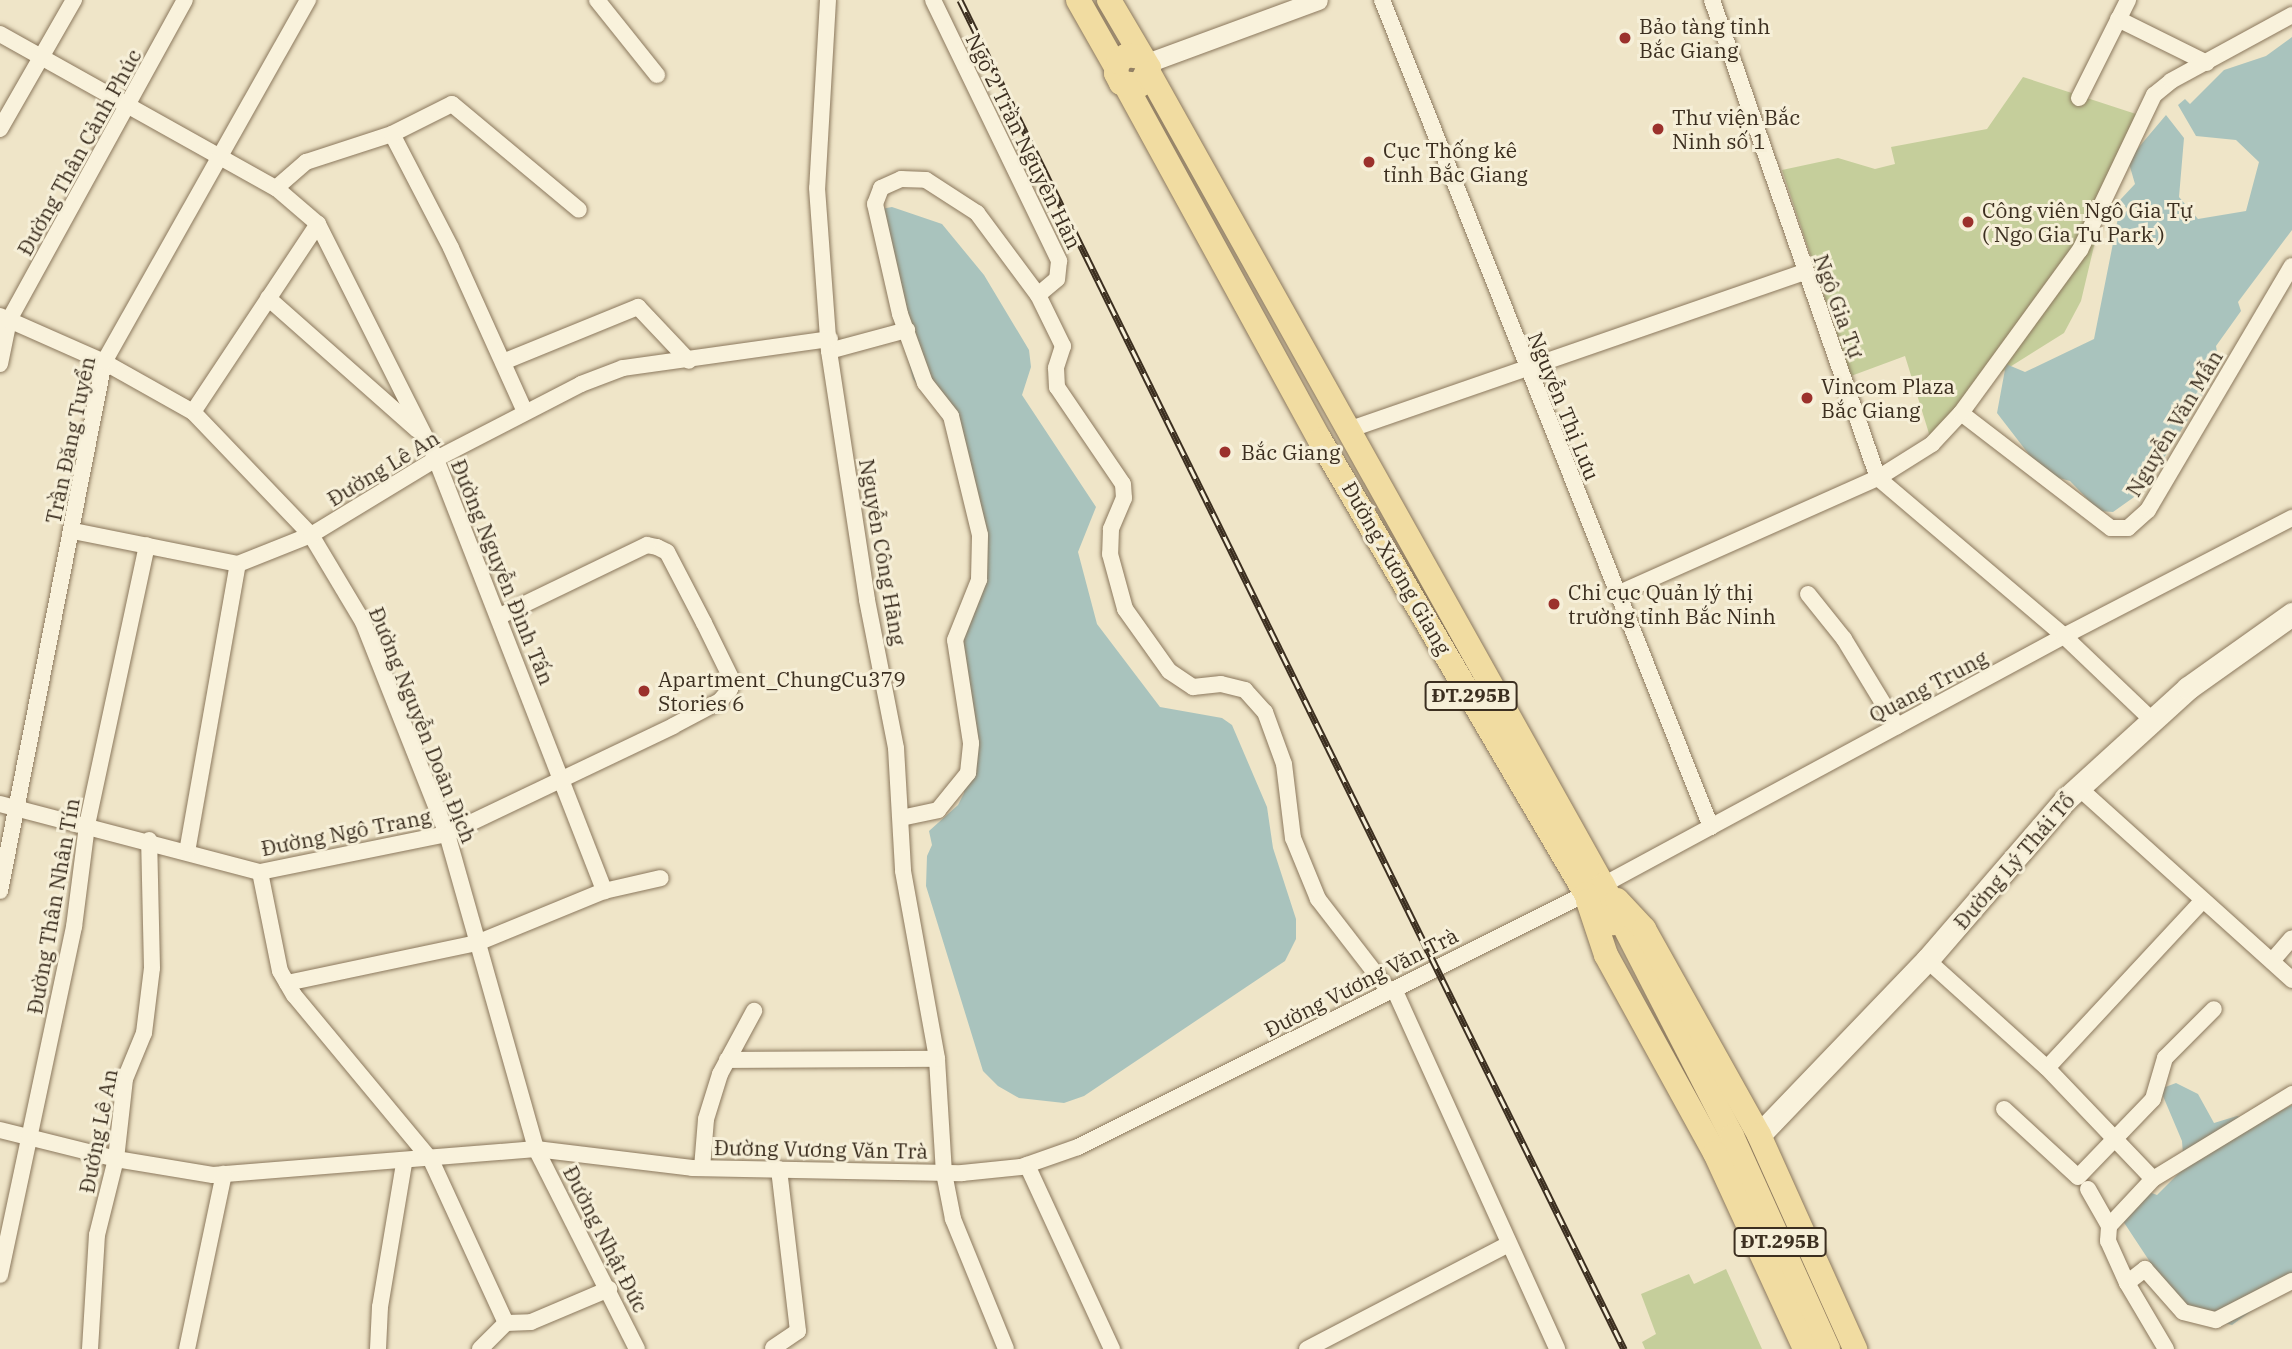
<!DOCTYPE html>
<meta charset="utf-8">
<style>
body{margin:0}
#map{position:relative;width:2292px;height:1349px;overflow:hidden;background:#efe5c8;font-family:"IBM Plex Serif",serif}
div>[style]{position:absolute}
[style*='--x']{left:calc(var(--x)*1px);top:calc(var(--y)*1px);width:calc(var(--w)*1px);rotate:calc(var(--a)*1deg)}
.green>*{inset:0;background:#c5ce9b}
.water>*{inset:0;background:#a9c3bd}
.roads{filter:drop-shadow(0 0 2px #8b785d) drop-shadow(0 0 2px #8b785d)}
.minor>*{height:16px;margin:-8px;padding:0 8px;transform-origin:8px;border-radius:8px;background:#f9f2dc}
.tertiary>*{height:19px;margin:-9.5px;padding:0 9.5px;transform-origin:9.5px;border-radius:9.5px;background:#f9f2dc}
.secondary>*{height:23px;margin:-11.5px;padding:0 11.5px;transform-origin:11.5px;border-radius:11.5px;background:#f9f2dc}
.primary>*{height:24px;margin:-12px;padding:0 12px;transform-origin:12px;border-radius:12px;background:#f1dca1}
.rail>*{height:7px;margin-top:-3.5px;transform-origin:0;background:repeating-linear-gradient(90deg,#f6efd8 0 13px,#3c2f20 0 26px);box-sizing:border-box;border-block:2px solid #3c2f20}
.dots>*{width:19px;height:19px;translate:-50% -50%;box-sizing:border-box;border:4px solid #f6efd8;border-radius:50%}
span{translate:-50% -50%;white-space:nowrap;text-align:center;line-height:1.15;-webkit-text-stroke:6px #f6efd8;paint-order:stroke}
.shield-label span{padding:2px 5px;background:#f6efd8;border:2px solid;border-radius:5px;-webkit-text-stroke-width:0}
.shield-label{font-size:19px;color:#3c2f20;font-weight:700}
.poi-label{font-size:21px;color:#3c2f20}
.left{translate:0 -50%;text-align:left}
.street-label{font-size:21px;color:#3c2f20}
</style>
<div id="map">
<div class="green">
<div style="clip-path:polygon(2023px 77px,2142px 116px,2103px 208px,2081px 301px,2064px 333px,1986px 382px,1970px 419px,1931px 440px,1905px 356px,1851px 376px,1782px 170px,1838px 158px,1875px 169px,1895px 164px,1891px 147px,1987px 129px)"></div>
<div style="clip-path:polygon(1726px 1269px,1762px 1349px,1645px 1349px,1642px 1342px,1656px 1334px,1641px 1294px,1689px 1274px,1694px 1284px)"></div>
</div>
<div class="water">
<div style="clip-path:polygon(2292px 37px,2292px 230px,2238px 302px,2241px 311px,2216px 346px,2219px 364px,2204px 376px,2203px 395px,2144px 490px,2113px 512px,2099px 511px,2070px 481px,2044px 474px,1997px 413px,2006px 364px,2025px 372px,2094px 339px,2118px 218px,2128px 210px,2120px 200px,2135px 184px,2128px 160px,2166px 115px,2184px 138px,2179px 197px,2198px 219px,2246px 211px,2259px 162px,2236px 140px,2196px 136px,2178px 105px,2185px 99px,2190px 104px,2224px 70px,2266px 56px)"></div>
<div style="clip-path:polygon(892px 207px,942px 224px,984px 275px,1029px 350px,1031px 367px,1022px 395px,1096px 507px,1078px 552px,1097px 624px,1160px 707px,1222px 718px,1232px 725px,1267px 807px,1273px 848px,1296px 919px,1296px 939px,1285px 961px,1084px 1096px,1064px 1103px,1019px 1098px,998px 1086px,983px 1071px,926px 886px,927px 856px,932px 845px,929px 831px,958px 805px,964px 793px,966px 756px,952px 660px,980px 578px,956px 449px,945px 419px,913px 379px,873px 224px,881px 209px)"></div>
<div style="clip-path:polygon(2176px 1083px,2198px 1094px,2214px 1123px,2237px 1116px,2259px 1122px,2292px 1105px,2292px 1283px,2277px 1279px,2265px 1289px,2268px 1299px,2232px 1325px,2183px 1312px,2121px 1218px,2144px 1190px,2157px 1195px,2184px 1168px,2182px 1141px,2160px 1089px)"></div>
</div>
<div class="roads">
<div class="minor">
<div style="--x:597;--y:0;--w:96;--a:51.3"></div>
<div style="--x:828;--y:0;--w:188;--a:93.3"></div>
<div style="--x:817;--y:188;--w:163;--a:85.8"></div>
<div style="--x:829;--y:351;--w:252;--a:81.3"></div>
<div style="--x:867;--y:600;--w:151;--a:78.9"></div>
<div style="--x:896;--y:748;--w:123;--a:86.7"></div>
<div style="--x:903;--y:871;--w:191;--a:79.7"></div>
<div style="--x:937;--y:1059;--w:114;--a:86.5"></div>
<div style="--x:944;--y:1173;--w:47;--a:78.9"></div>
<div style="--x:953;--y:1219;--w:140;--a:67.8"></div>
<div style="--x:933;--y:0;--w:290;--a:64.2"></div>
<div style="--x:1059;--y:261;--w:18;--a:96"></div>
<div style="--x:1057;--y:279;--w:25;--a:140"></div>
<div style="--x:1382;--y:0;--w:890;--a:68.31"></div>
<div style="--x:1712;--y:0;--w:506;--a:70.85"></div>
<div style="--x:1878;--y:478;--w:244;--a:40.3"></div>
<div style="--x:2064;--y:636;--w:122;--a:43.7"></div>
<div style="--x:2118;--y:19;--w:99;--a:26.3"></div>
<div style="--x:0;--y:34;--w:316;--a:29.2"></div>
<div style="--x:276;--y:188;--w:55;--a:40.6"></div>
<div style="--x:318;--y:224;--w:263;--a:63.3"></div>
<div style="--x:436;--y:459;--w:464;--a:68.7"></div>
<div style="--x:2079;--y:98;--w:110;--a:-63.4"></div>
<div style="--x:0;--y:129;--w:149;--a:-60.2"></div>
<div style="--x:392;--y:134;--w:128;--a:62.6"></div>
<div style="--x:451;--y:248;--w:180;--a:65.7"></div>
<div style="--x:276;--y:188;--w:40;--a:-41"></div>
<div style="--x:306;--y:162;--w:90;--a:-18"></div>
<div style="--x:392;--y:134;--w:67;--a:-26.6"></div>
<div style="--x:452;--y:104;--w:165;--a:39.8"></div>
<div style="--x:268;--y:298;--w:199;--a:41.5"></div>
<div style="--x:0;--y:316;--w:114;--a:23.9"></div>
<div style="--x:104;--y:362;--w:102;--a:29.3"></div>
<div style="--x:193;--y:412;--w:170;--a:46.2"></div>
<div style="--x:311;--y:535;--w:101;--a:59.1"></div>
<div style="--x:363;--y:622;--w:228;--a:68.4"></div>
<div style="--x:447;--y:834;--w:327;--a:74.2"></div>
<div style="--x:536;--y:1149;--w:224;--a:63.2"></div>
<div style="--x:829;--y:351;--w:81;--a:-15.1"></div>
<div style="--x:503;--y:362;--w:146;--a:-22.2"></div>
<div style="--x:638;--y:307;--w:74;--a:46.6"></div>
<div style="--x:0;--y:364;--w:45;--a:-78.4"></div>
<div style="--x:9;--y:320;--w:365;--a:-61.2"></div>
<div style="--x:193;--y:412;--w:226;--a:-56.4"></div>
<div style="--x:1961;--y:413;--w:189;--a:37.5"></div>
<div style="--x:2111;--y:528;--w:17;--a:0"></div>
<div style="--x:2128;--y:528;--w:27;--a:-42"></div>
<div style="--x:2148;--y:510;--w:283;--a:-59.5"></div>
<div style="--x:1348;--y:430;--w:483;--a:-19.1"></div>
<div style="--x:73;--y:531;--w:168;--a:11.3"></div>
<div style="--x:1617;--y:594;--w:286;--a:-24"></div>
<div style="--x:1878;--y:478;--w:64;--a:-32.2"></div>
<div style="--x:1932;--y:444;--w:42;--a:-46.9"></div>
<div style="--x:1961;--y:413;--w:202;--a:-53.9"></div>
<div style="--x:2080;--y:250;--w:172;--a:-64.5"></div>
<div style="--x:2154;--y:95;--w:22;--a:-39"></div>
<div style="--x:2171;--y:81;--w:138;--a:-28.6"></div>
<div style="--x:1808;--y:594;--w:58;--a:51.3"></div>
<div style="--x:1844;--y:639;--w:102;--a:58.7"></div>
<div style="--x:2079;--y:788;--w:287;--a:42"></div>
<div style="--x:0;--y:804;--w:269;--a:14.7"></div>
<div style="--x:260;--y:872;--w:191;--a:-11.5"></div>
<div style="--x:447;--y:834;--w:250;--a:-25.5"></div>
<div style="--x:673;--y:726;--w:53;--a:-28"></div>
<div style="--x:720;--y:701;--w:16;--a:-50"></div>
<div style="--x:730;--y:689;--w:9;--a:-77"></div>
<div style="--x:732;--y:680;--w:64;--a:-116.2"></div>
<div style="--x:704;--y:623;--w:80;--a:-117.5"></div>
<div style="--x:667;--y:552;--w:11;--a:-153"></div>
<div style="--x:657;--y:547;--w:10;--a:-169"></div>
<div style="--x:647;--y:545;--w:165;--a:154.2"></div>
<div style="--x:901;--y:818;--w:38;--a:-12"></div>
<div style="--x:938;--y:810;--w:48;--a:-51"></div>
<div style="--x:968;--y:773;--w:30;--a:-84"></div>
<div style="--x:971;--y:743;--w:104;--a:-98.8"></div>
<div style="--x:955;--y:640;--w:65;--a:-68.2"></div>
<div style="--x:979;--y:580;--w:45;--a:-88.7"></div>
<div style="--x:980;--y:535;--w:122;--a:-103.7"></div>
<div style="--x:951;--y:416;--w:42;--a:-128.2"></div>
<div style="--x:925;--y:383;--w:73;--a:-109.9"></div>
<div style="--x:900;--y:314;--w:113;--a:-102.8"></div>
<div style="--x:875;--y:204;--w:17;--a:-69"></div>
<div style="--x:881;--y:188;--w:22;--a:-24"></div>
<div style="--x:901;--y:179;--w:25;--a:2"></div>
<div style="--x:926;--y:180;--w:61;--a:32.9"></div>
<div style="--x:977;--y:213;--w:102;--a:53.4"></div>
<div style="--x:1038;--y:295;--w:57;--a:63.9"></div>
<div style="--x:1063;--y:346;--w:23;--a:108"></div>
<div style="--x:1056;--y:368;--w:19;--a:87"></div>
<div style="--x:1057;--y:387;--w:117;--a:55.8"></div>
<div style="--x:1123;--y:484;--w:14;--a:86"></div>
<div style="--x:1124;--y:498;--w:34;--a:113"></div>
<div style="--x:1111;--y:529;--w:25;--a:92"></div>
<div style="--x:1110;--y:554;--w:57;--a:74.7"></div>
<div style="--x:1125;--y:609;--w:76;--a:54.6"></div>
<div style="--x:1169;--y:671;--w:29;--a:34"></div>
<div style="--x:1193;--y:687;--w:28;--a:-6"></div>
<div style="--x:1221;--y:684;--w:25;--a:14"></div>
<div style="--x:1245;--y:690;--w:30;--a:48"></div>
<div style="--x:1265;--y:712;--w:55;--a:69.9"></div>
<div style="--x:1284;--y:764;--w:75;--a:83.1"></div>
<div style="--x:1293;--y:838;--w:66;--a:67.7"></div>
<div style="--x:1318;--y:899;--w:116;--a:52.3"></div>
<div style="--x:187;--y:852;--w:292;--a:-80"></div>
<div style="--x:238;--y:564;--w:79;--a:-21.7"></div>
<div style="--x:311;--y:535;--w:146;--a:-31.3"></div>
<div style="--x:436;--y:459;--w:163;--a:-27.3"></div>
<div style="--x:581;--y:384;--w:45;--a:-20.9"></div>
<div style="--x:623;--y:368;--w:209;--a:-8"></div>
<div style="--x:260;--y:872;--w:101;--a:78.6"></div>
<div style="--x:280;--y:971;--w:28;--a:60"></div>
<div style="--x:294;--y:995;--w:214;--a:50.3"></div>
<div style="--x:431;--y:1160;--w:179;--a:65.3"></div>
<div style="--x:506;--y:1323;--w:25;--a:-2"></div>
<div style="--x:531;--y:1322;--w:85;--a:-22.9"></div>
<div style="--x:0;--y:891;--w:539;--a:-78.88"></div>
<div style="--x:104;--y:362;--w:416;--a:-60.6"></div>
<div style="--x:1927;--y:960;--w:161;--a:42"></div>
<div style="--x:2047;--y:1068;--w:153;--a:46.3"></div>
<div style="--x:2272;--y:961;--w:30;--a:-49"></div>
<div style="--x:287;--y:983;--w:194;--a:-11.9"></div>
<div style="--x:477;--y:943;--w:137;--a:-22.3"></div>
<div style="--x:604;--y:891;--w:58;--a:-12.8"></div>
<div style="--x:1394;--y:989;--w:395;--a:65.6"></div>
<div style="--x:727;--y:1060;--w:210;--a:-0.3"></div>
<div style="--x:2047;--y:1068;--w:229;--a:-47.1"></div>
<div style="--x:2004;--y:1109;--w:100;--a:42.6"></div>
<div style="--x:2078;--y:1177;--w:108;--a:-46.1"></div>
<div style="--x:2153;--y:1099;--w:43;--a:-73.7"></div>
<div style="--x:2165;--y:1058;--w:69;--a:-45"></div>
<div style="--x:0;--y:1130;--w:120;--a:14"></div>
<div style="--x:116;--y:1159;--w:98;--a:9.4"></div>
<div style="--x:213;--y:1175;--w:324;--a:-4.6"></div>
<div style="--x:536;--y:1149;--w:157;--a:6.9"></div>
<div style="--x:692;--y:1168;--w:270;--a:1.1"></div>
<div style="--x:962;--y:1173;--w:59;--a:-5.8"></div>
<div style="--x:1021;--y:1167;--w:60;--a:-19.3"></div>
<div style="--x:1078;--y:1147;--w:587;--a:-26.52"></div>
<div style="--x:1603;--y:885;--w:524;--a:-28.37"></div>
<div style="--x:2064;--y:636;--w:257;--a:-27.4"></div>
<div style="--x:1027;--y:1165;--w:203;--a:65.2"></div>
<div style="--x:702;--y:1168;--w:49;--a:-85.3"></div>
<div style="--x:706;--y:1119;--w:47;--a:-72.7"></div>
<div style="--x:720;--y:1074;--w:72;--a:-61.6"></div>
<div style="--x:2088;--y:1189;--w:43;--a:60.4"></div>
<div style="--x:0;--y:1275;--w:356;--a:-78"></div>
<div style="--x:74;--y:927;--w:103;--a:-82.7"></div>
<div style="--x:87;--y:825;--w:286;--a:-77.9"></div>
<div style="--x:2127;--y:1283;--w:23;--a:-38"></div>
<div style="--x:2145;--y:1269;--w:57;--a:48.5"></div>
<div style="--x:2183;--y:1312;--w:34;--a:14"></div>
<div style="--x:2216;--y:1320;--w:85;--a:-27.2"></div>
<div style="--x:773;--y:1348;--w:30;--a:-34"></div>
<div style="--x:798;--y:1331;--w:163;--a:-96.7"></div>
<div style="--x:90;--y:1349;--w:114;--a:-86.5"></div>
<div style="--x:97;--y:1235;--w:78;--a:-76"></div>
<div style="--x:116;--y:1159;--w:81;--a:-83.6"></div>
<div style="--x:125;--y:1079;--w:50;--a:-67.6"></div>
<div style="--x:144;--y:1033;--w:65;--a:-83"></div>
<div style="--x:152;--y:968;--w:128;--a:-91.3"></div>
<div style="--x:187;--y:1349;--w:179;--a:-78.1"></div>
<div style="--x:378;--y:1349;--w:42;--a:-87.3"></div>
<div style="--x:380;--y:1307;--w:146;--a:-80.5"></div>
<div style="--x:480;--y:1349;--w:37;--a:-45"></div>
<div style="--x:1307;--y:1349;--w:225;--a:-27.5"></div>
<div style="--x:2166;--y:1349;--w:77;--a:-120.6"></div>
<div style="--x:2127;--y:1283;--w:46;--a:-114.3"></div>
<div style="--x:2108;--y:1241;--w:15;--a:-86"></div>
<div style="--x:2109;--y:1226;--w:64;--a:-46.9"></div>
<div style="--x:2153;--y:1179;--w:163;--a:-31.4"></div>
</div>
<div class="tertiary">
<div style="--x:1147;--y:63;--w:182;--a:-20.2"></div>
</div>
<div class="secondary">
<div style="--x:1759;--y:1135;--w:243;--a:-46.2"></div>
<div style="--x:1927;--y:960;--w:211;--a:-49.2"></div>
<div style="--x:2065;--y:800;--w:166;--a:-42.3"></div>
<div style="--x:2188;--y:688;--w:128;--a:-35.4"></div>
</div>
<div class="primary">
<div style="--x:1078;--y:0;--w:77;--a:60.4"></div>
<div style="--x:1109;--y:0;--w:79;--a:59.5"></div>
<div style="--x:1149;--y:68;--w:19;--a:118"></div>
<div style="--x:1140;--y:85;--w:19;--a:-174"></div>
<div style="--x:1121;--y:83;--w:11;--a:-117"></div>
<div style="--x:1116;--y:73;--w:11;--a:-80"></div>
<div style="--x:1118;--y:62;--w:11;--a:-38"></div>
<div style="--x:1127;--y:55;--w:15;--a:8"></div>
<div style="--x:1149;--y:73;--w:930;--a:60.79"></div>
<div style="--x:1603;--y:885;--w:282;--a:62.8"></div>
<div style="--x:1732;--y:1136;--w:234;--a:65.7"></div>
<div style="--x:1126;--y:86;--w:404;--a:61.3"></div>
<div style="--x:1320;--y:440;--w:526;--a:59.63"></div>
<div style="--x:1586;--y:894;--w:40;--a:47"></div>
<div style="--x:1617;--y:900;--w:40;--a:47"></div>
<div style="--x:1644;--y:929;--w:236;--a:60.8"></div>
<div style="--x:1759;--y:1135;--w:235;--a:65.8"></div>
<div style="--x:1588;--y:901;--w:57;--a:71.6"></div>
<div style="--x:1606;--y:955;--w:226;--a:61.2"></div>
<div style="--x:1715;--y:1153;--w:216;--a:65.3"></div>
</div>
</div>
<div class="rail">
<div style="--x:960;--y:0;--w:1504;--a:63.79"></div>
</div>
<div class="dots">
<div style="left:1625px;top:38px;background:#9b312c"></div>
<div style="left:1658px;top:129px;background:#9b312c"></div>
<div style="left:1369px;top:162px;background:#9b312c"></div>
<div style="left:1968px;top:222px;background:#9b312c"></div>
<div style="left:1807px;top:398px;background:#9b312c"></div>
<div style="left:1225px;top:452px;background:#9b312c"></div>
<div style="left:1554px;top:604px;background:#9b312c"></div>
<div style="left:644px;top:691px;background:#9b312c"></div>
</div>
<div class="shield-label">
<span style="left:1471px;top:696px">ĐT.295B</span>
<span style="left:1780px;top:1242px">ĐT.295B</span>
</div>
<div class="poi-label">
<span class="left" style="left:1639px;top:38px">Bảo tàng tỉnh<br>Bắc Giang</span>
<span class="left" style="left:1672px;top:129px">Thư viện Bắc<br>Ninh số 1</span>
<span class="left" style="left:1383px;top:162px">Cục Thống kê<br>tỉnh Bắc Giang</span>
<span class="left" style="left:1982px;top:222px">Công viên Ngô Gia Tự<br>( Ngo Gia Tu Park )</span>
<span class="left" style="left:1821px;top:398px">Vincom Plaza<br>Bắc Giang</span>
<span class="left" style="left:1241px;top:452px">Bắc Giang</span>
<span class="left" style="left:1568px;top:604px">Chi cục Quản lý thị<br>trường tỉnh Bắc Ninh</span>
<span class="left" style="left:658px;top:691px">Apartment_ChungCu379<br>Stories 6</span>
</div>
<div class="street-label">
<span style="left:1024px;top:141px;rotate:64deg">Ngõ 2 Trần Nguyên Hãn</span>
<span style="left:79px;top:152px;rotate:-61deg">Đường Thân Cảnh Phúc</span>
<span style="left:1839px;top:306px;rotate:70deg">Ngô Gia Tự</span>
<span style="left:1564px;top:406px;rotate:68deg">Nguyễn Thị Lưu</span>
<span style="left:2174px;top:423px;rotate:-59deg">Nguyễn Văn Mẫn</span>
<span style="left:70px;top:440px;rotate:-78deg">Trần Đăng Tuyển</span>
<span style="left:383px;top:468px;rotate:-31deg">Đường Lê An</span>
<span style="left:883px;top:552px;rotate:80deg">Nguyễn Công Hãng</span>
<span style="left:1397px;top:568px;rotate:60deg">Đường Xương Giang</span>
<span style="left:503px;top:572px;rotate:68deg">Đường Nguyễn Đình Tấn</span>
<span style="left:1928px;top:686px;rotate:-28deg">Quang Trung</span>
<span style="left:423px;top:725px;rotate:68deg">Đường Nguyễn Doãn Địch</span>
<span style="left:346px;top:832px;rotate:-11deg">Đường Ngô Trang</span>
<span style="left:2014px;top:861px;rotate:-49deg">Đường Lý Thái Tổ</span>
<span style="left:53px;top:906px;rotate:-80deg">Đường Thân Nhân Tín</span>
<span style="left:1361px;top:982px;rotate:-27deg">Đường Vương Văn Trà</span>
<span style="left:98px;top:1131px;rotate:-79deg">Đường Lê An</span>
<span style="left:821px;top:1149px;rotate:1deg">Đường Vương Văn Trà</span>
<span style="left:606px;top:1239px;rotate:63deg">Đường Nhật Đức</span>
</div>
</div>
